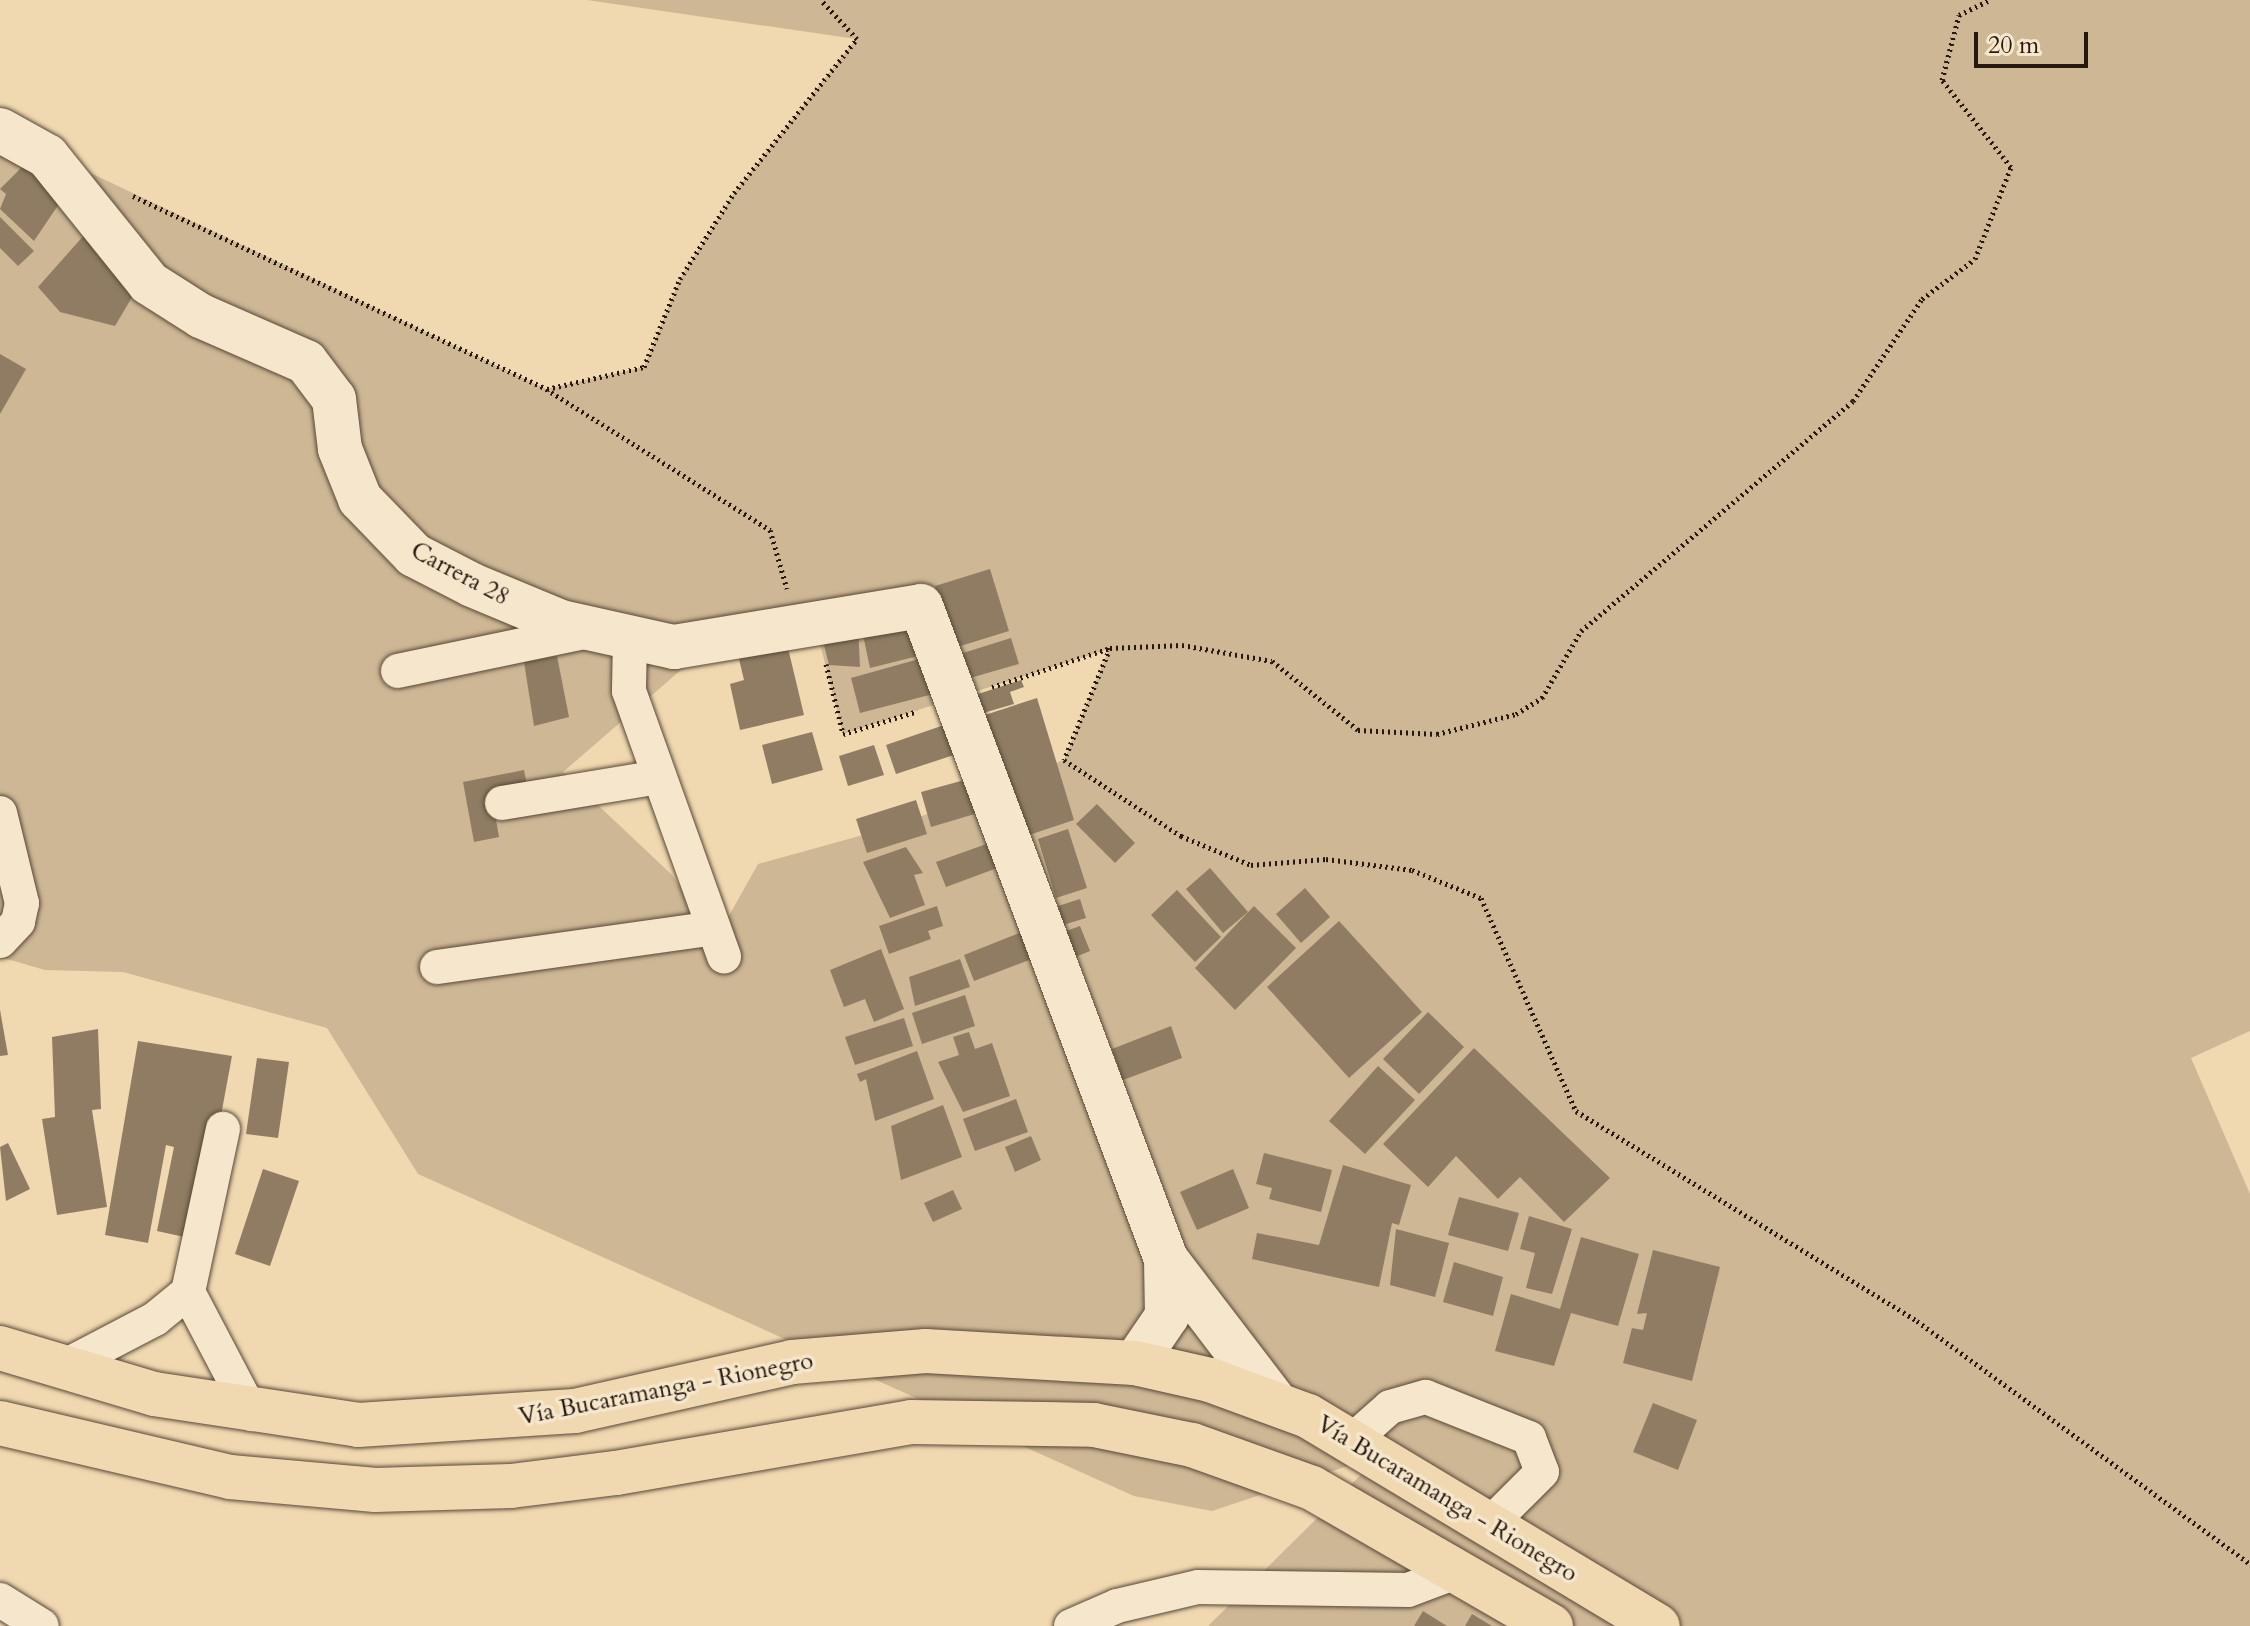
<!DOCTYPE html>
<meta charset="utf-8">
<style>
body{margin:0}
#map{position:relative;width:2250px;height:1626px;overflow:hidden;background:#f0d8b0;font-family:Cardo,serif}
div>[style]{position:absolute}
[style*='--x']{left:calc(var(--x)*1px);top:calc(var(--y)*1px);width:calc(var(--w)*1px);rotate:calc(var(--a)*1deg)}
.green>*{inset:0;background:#ceb795}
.building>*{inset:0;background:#8f7c63}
.path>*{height:5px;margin-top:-2.5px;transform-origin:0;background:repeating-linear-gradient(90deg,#26180f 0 2px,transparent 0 6px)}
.roads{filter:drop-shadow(0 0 2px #584837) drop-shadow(0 0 2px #584837)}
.street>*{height:34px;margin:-17px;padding:0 17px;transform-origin:17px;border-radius:17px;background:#f5e6cc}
.secondary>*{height:44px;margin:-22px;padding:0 22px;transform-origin:22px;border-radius:22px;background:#f5e6cc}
.highway>*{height:44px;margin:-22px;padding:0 22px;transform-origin:22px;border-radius:22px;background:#f0d8b0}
span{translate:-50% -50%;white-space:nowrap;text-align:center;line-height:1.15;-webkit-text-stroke:7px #f5e6cc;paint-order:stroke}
.street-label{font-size:24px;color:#26180f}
.scale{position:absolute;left:1974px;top:32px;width:114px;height:36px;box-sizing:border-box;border:4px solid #26180f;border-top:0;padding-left:10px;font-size:24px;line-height:28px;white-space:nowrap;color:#26180f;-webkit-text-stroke:6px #f5e6cc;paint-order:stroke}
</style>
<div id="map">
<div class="green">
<div style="clip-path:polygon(evenodd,587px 0,2250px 0,2250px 1031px,2191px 1058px,2250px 1194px,2250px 1626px,1208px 1626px,1381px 1455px,1212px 1511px,1134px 1496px,418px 1174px,327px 1028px,123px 972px,45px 970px,0 957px,0 130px,546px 389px,644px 367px,680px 279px,734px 193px,856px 39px,587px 0,734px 624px,815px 624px,843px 734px,1109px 649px,1064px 760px,899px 825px,758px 864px,716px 939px,672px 875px,563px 772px,734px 624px)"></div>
</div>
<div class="building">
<div style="clip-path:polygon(33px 156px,65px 195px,34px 241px,0 209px,6px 194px,0 189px)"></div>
<div style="clip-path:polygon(0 217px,34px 251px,18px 266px,0 248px)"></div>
<div style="clip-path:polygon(94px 224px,138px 287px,115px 326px,60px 312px,38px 287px)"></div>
<div style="clip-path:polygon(0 354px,26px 369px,0 414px)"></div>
<div style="clip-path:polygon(990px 569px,1009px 631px,954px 648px,935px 586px)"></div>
<div style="clip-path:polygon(919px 622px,926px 654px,870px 668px,863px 635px)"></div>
<div style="clip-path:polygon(858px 626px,860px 667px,829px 665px,820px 629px)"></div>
<div style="clip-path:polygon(1011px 638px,1019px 664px,970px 678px,963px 653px)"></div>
<div style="clip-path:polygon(788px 648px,804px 715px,740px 730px,730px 684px,744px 680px,739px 659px)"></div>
<div style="clip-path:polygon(557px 656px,569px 717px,534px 726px,524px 662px)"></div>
<div style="clip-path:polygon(926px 657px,937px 693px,860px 713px,851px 678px)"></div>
<div style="clip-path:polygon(1021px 680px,1024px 687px,1010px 692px,1014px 704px,973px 716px,972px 696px)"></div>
<div style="clip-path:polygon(1037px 698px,1074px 820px,1020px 838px,982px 716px)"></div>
<div style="clip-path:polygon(950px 723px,960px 753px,896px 774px,886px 745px)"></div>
<div style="clip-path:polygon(812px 732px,823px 770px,772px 784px,762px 745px)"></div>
<div style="clip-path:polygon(874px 745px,884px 775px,848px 786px,839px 756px)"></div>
<div style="clip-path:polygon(524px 770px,528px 791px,492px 797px,499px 837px,474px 842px,463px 782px)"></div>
<div style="clip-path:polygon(968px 779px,978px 813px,931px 827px,921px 792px)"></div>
<div style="clip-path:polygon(916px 800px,927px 834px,867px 853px,856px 819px)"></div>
<div style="clip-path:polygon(1097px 804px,1135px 843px,1115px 863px,1076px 824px)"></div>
<div style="clip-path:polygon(1068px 829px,1087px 888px,1056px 898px,1038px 839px)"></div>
<div style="clip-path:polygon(992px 842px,1000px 867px,946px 887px,936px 862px)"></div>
<div style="clip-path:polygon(906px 847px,923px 873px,914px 875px,925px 905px,890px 918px,863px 862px)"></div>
<div style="clip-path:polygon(1210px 868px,1248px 912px,1223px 933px,1186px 889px)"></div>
<div style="clip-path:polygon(1305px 888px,1330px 917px,1301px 943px,1276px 914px)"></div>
<div style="clip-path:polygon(1177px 890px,1221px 937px,1195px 962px,1151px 915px)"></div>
<div style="clip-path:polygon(1080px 899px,1086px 918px,1063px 925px,1058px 906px)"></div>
<div style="clip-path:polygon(937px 906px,943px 926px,928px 931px,931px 939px,889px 954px,879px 926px)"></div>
<div style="clip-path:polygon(1254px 906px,1296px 948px,1235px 1010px,1195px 968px)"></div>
<div style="clip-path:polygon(1339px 921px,1422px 1012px,1349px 1078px,1267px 987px)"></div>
<div style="clip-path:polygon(1080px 926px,1090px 951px,1068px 960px,1058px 934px)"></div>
<div style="clip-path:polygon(1022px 932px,1032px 959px,974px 981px,964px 955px)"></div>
<div style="clip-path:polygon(881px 949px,904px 1009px,874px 1022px,865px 999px,844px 1007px,830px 970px)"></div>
<div style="clip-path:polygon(960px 959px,970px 987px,915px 1006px,909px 977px)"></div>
<div style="clip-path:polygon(965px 995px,975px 1026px,922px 1044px,912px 1013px)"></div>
<div style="clip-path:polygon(0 1010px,8px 1055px,0 1056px)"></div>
<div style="clip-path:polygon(1428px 1012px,1464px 1047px,1419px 1094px,1383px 1059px)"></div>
<div style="clip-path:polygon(904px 1018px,913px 1046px,855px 1065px,845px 1037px)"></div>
<div style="clip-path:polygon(1171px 1026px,1182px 1058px,1123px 1080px,1112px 1049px)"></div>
<div style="clip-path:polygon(98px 1029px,101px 1109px,92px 1110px,107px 1207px,57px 1215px,42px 1119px,55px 1117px,52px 1037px)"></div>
<div style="clip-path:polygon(969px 1032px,975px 1049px,992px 1043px,1010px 1096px,963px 1112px,938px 1062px,959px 1055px,953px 1037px)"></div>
<div style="clip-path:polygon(138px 1041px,232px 1056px,198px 1240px,157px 1231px,174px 1147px,166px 1145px,148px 1243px,105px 1235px)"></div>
<div style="clip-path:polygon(1474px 1048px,1610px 1178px,1564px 1222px,1520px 1177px,1498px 1199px,1456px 1156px,1428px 1187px,1383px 1144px)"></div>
<div style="clip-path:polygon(917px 1051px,934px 1099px,875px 1121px,866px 1079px,860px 1082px,857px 1074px)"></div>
<div style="clip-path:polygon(257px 1058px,289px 1062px,278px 1138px,246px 1134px)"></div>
<div style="clip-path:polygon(1378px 1066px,1415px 1100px,1365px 1154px,1329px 1121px)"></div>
<div style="clip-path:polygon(1016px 1099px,1028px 1132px,975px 1151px,963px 1119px)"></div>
<div style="clip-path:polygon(943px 1105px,962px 1157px,901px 1180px,891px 1126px)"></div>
<div style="clip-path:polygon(1031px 1136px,1041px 1160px,1015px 1172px,1005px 1147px)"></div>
<div style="clip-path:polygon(8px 1143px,30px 1189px,6px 1201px,0 1147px)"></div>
<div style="clip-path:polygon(1264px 1153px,1332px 1170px,1321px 1212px,1269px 1199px,1272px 1188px,1256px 1184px)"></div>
<div style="clip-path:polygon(1343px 1165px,1411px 1185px,1399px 1225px,1392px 1223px,1379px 1287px,1252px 1259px,1257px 1233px,1319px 1245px)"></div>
<div style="clip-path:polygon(263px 1169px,299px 1181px,270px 1266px,235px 1254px)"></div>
<div style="clip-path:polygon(1233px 1169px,1249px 1208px,1197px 1230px,1180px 1192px)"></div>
<div style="clip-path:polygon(953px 1190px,962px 1209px,933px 1222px,924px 1203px)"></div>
<div style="clip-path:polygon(1459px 1197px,1519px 1213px,1508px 1251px,1448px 1235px)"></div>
<div style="clip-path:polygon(1529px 1216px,1572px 1229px,1552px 1294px,1526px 1288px,1535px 1253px,1520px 1249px)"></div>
<div style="clip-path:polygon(1396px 1229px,1449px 1243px,1435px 1297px,1390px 1285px)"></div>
<div style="clip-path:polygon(1581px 1237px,1639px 1254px,1618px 1326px,1571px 1313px,1554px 1366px,1495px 1351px,1511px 1294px,1560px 1309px)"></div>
<div style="clip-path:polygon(1653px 1250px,1720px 1267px,1692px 1381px,1623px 1363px,1632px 1328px,1643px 1330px,1647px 1313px,1637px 1314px)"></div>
<div style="clip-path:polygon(1454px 1262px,1503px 1277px,1493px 1316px,1443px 1302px)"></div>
<div style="clip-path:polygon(1653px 1403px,1697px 1420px,1678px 1470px,1633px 1452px)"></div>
<div style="clip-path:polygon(1423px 1611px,1447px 1626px,1414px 1626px)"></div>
<div style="clip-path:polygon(1472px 1614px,1492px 1626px,1465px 1626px)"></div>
</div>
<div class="path">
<div style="--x:133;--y:196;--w:456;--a:25"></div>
<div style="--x:546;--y:389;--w:265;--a:32.2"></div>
<div style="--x:770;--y:530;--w:61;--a:73.9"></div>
<div style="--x:547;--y:389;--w:99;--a:-12.8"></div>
<div style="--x:644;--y:367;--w:95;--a:-67.8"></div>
<div style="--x:680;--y:279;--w:102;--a:-57.9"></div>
<div style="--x:734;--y:193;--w:197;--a:-51.4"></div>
<div style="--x:857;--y:39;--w:53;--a:-132.7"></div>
<div style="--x:1110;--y:648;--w:72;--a:-2.4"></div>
<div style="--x:1182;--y:645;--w:91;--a:10.1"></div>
<div style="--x:1272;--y:661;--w:110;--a:38.7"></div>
<div style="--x:1358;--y:730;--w:79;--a:2.9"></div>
<div style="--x:1437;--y:734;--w:81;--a:-14.2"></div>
<div style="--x:1516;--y:714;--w:31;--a:-32"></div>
<div style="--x:1542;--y:698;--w:78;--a:-59.8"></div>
<div style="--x:1581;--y:631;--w:356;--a:-40.2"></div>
<div style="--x:1853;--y:401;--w:123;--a:-55.9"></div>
<div style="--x:1922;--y:299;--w:66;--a:-37"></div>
<div style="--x:1975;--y:259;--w:99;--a:-68.6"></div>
<div style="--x:2011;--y:167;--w:111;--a:-128.4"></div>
<div style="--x:1942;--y:80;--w:67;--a:-75.3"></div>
<div style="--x:1959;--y:15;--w:34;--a:-26"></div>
<div style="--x:826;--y:664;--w:72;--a:76.3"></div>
<div style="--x:843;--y:734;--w:78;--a:-17"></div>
<div style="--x:992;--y:687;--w:124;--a:-18.3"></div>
<div style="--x:1110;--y:648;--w:121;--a:112.3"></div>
<div style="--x:1064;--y:760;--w:140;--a:33"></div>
<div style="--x:1181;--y:836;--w:76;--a:22.5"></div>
<div style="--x:1251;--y:865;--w:75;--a:-4.6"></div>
<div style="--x:1326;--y:859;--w:87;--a:7.3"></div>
<div style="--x:1412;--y:870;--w:74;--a:22.1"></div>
<div style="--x:1481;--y:898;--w:233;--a:66"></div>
<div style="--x:1576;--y:1111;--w:400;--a:31.6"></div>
<div style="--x:1917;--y:1321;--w:412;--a:36.1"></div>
</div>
<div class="roads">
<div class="street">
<div style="--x:630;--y:637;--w:54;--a:91.1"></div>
<div style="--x:629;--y:691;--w:282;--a:70.3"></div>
<div style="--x:398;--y:671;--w:196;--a:-11.8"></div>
<div style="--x:502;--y:803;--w:159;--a:-9.4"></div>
<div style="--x:0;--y:813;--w:93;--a:76.3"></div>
<div style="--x:22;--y:903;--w:19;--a:102"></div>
<div style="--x:18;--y:922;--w:26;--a:133"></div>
<div style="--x:437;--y:967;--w:279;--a:-8"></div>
<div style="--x:188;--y:1292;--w:138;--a:62.3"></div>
<div style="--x:63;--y:1367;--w:104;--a:-27.6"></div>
<div style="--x:155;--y:1319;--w:43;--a:-39.3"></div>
<div style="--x:188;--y:1292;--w:167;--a:-77.9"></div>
<div style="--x:1354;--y:1439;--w:48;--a:-41.6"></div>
<div style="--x:1390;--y:1407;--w:37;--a:-16"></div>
<div style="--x:1426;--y:1397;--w:111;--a:21.7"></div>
<div style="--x:1529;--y:1438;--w:36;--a:69"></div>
<div style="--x:1542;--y:1472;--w:75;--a:135"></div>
<div style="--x:0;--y:1600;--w:49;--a:31.8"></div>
<div style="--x:1071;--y:1626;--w:50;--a:-23.5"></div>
<div style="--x:1117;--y:1606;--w:83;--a:-13.2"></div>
<div style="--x:1198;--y:1587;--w:210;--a:0.8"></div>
<div style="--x:1408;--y:1590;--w:51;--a:-20.6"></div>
</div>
<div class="secondary">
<div style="--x:0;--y:130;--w:54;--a:29"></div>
<div style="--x:47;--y:156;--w:163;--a:51.2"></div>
<div style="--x:149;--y:283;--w:62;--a:32.4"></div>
<div style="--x:201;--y:316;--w:115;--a:23.7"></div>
<div style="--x:306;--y:362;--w:46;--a:52.9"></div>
<div style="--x:334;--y:399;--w:50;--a:83.2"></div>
<div style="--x:340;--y:449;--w:54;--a:68.2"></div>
<div style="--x:360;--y:499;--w:78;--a:46"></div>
<div style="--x:414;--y:555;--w:65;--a:27.3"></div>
<div style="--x:472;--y:585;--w:96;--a:22.6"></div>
<div style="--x:561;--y:622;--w:116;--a:12.5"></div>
<div style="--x:674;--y:647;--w:250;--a:-9.4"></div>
<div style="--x:921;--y:606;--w:697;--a:69.43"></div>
<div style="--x:1166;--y:1259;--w:57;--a:89"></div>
<div style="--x:1167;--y:1316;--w:57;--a:124.2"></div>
<div style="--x:1166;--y:1259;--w:181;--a:52.6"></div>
</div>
<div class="highway">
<div style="--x:0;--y:1348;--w:161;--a:16.6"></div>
<div style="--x:154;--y:1394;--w:206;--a:8.6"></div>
<div style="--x:358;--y:1425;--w:217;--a:-3.7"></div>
<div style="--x:575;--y:1411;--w:222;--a:-12.7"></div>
<div style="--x:792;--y:1362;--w:134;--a:-4.7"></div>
<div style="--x:926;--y:1351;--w:209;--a:3.3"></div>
<div style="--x:1135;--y:1363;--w:77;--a:12.8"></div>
<div style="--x:1210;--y:1380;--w:104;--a:20.2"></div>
<div style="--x:1308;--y:1416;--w:408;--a:31"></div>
<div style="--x:0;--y:1423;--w:236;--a:13.2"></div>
<div style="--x:230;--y:1477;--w:146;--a:5.1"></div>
<div style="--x:375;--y:1490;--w:136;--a:-1.7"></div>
<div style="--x:511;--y:1486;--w:106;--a:-7.1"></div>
<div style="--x:616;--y:1473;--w:299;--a:-9.8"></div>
<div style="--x:911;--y:1422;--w:183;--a:0.9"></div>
<div style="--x:1094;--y:1425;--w:100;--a:11.5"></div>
<div style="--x:1192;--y:1445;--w:127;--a:19.7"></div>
<div style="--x:1312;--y:1488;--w:276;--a:30"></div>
</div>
</div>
<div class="street-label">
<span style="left:460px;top:574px;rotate:28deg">Carrera 28</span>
<span style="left:666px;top:1389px;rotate:-11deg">Vía Bucaramanga - Rionegro</span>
<span style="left:1447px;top:1499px;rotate:31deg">Vía Bucaramanga - Rionegro</span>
</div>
<div class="scale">20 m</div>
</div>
